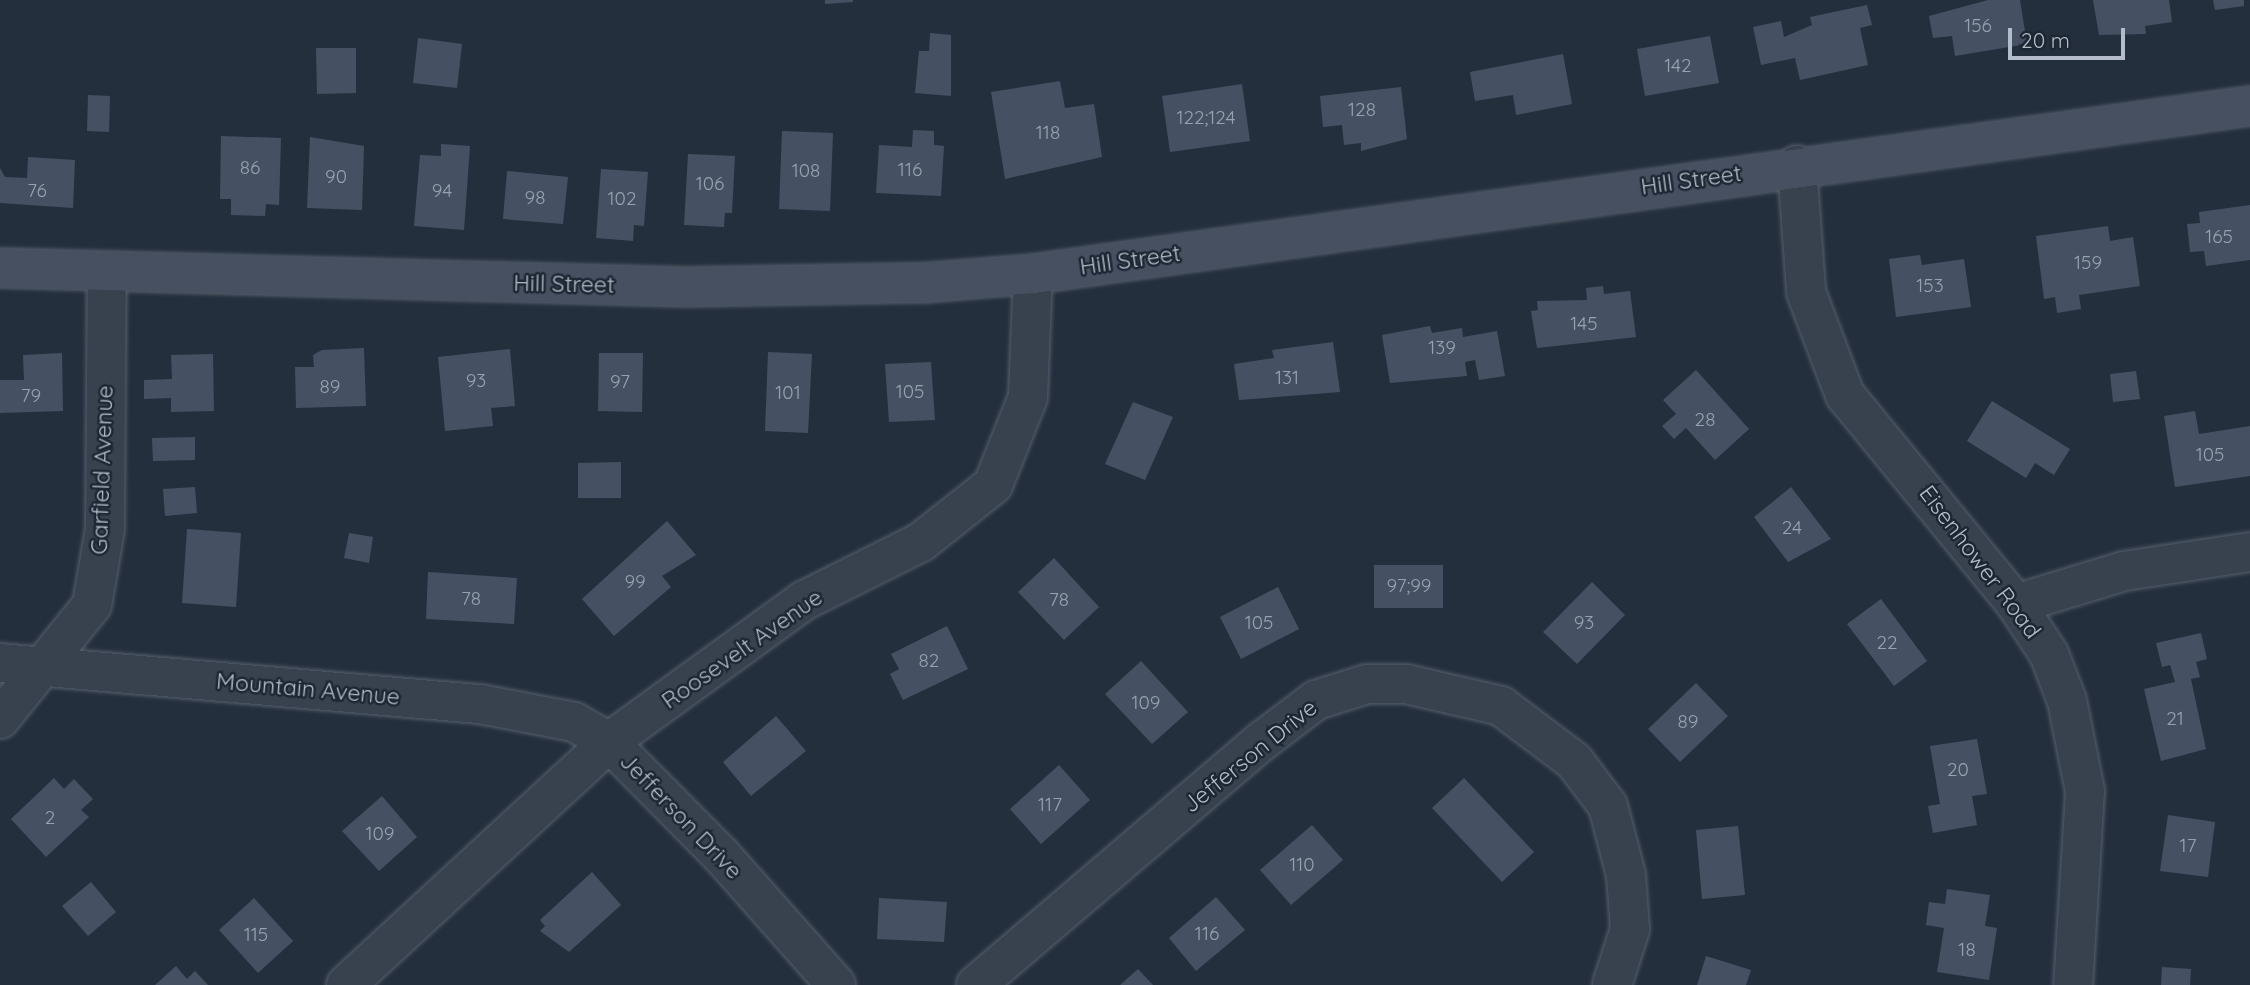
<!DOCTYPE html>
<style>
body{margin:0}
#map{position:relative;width:2250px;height:985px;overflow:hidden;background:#242f3e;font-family:Quicksand,sans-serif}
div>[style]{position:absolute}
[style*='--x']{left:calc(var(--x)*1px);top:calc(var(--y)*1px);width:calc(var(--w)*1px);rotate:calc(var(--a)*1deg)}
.building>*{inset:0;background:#455162}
.roads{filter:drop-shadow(0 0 2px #565f6c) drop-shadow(0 0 2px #565f6c)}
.street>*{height:38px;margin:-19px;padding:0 19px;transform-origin:19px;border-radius:19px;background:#38414e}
.secondary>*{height:38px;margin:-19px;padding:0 19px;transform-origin:19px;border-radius:19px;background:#465061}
span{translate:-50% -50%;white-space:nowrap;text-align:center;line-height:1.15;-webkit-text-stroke:5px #1d2633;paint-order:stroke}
.number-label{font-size:19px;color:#98a1af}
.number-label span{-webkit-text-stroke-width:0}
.street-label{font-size:23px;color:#b4bcc9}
.scale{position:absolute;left:2008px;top:28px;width:117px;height:32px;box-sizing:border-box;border:4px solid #b4bcc9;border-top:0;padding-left:9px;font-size:21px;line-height:24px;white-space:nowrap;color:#b4bcc9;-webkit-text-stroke:5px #1d2633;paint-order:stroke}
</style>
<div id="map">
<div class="building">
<div style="clip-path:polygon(825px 0,853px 0,853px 2px,825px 4px)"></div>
<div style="clip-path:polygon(1988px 0,2020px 0,2027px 44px,1955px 56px,1952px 36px,1933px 38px,1929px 16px)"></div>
<div style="clip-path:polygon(2093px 0,2169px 0,2172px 22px,2145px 26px,2146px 34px,2099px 35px)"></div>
<div style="clip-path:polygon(2213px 0,2244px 0,2244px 6px,2215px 10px)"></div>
<div style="clip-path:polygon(1867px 5px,1872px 25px,1860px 28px,1868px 65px,1800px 80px,1795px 58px,1761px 65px,1753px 27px,1781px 21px,1784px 37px,1812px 25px,1810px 17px)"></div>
<div style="clip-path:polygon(930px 33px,951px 35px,951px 96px,915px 93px,919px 51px,929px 51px)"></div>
<div style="clip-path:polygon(1710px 36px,1719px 83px,1645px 96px,1637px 49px)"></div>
<div style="clip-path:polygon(418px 38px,462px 44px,457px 88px,413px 83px)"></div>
<div style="clip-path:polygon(316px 48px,356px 48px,356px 93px,317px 94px)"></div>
<div style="clip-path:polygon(1563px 54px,1572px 104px,1516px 115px,1513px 95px,1475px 101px,1470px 72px)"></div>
<div style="clip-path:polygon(1060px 81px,1065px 108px,1094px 104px,1102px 157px,1005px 179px,991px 92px)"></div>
<div style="clip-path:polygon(1242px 84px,1250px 141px,1170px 152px,1162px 96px)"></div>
<div style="clip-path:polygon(1401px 87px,1407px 139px,1361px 151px,1361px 143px,1344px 145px,1342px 125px,1323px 127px,1320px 96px)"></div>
<div style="clip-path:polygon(88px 95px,110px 96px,109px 132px,87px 131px)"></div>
<div style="clip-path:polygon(913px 130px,934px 131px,934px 145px,944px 146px,941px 196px,876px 193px,879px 145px,912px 147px)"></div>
<div style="clip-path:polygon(782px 131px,833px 133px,830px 211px,779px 209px)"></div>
<div style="clip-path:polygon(221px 136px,281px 138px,279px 205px,266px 204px,265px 216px,231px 215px,231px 199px,220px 199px)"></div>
<div style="clip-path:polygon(310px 137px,364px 146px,362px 210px,307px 208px)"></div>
<div style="clip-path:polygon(441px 144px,470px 146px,464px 230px,414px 226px,420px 155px,441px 156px)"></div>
<div style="clip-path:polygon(688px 154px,735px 156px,732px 213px,725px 213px,724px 227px,684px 225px)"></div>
<div style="clip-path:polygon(28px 157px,75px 160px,73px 208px,0 203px,0 168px,5px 177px,27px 178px)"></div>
<div style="clip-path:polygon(601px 169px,648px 172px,644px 226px,634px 225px,633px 241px,596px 238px)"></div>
<div style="clip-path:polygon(507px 171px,568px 177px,563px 224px,503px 219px)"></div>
<div style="clip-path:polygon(2250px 205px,2250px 260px,2206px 266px,2204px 251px,2190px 252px,2187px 224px,2200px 223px,2199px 212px)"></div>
<div style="clip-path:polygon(2108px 226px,2110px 241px,2133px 237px,2140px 286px,2079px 295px,2081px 309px,2057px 313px,2055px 297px,2044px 299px,2036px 236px)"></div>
<div style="clip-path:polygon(1920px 255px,1922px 265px,1964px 259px,1971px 307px,1896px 317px,1889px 259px)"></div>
<div style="clip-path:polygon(1603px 286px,1604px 294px,1630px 291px,1636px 337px,1537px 348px,1531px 311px,1538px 310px,1537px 301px,1587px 300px,1586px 288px)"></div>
<div style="clip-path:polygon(1430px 326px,1432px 333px,1462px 328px,1463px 337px,1497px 331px,1505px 376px,1479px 380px,1475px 360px,1465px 362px,1467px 376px,1390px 383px,1382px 335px)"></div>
<div style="clip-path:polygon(1333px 342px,1340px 392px,1239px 400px,1234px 364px,1274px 358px,1272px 350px)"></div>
<div style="clip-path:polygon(364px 348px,366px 406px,296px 408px,295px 367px,314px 367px,313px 355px,322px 350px)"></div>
<div style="clip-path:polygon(510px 349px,515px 406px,491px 408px,493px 426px,445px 431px,438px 357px)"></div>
<div style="clip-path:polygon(768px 352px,812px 354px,808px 433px,765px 431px)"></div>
<div style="clip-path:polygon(62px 353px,63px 411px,0 413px,0 380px,24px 380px,23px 355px)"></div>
<div style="clip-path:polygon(599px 353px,643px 353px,642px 412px,598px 411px)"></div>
<div style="clip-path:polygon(213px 354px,214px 411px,171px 412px,171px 398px,144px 399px,144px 380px,172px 379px,171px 355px)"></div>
<div style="clip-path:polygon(931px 362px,935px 420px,889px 422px,885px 364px)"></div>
<div style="clip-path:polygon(1696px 370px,1749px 429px,1715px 460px,1686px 428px,1674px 439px,1662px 426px,1676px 414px,1663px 400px)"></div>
<div style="clip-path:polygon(2136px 371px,2140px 399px,2113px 402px,2110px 374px)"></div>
<div style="clip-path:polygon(1992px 401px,2070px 449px,2054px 475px,2035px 463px,2026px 478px,1967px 441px)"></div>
<div style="clip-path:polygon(1133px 402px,1173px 417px,1145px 480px,1105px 464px)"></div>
<div style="clip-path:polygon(2195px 411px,2199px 434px,2250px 426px,2250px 476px,2175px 487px,2164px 416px)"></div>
<div style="clip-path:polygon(195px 437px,195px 460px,153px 461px,152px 438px)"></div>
<div style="clip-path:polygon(621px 462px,621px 498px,578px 498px,578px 463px)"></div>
<div style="clip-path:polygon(195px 487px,197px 513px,165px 516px,163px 489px)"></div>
<div style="clip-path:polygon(1791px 487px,1831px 539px,1788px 562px,1754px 517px)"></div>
<div style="clip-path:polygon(667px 521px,696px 555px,662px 576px,671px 587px,614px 636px,582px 599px)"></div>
<div style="clip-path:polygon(187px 529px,241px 533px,236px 607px,182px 603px)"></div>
<div style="clip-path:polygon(349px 533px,373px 537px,369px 563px,344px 558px)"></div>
<div style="clip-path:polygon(1054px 558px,1099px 607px,1064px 640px,1018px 592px)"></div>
<div style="clip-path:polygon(1374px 565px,1443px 565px,1443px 608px,1374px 608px)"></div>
<div style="clip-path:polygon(428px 572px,517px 578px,514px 624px,426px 619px)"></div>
<div style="clip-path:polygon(1592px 582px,1625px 615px,1577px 664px,1543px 632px)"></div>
<div style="clip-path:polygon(1278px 587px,1299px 629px,1241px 659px,1220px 617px)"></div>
<div style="clip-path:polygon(1881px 599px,1927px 661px,1894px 686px,1847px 624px)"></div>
<div style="clip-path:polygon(947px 626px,968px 669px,903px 700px,890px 674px,899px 669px,891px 654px)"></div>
<div style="clip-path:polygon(2201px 633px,2207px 659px,2196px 662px,2200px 677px,2191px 679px,2206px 749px,2161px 761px,2144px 689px,2175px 682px,2170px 665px,2162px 667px,2156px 643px)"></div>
<div style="clip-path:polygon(1141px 661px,1188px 712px,1152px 744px,1105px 694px)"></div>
<div style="clip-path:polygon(1696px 683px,1728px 716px,1680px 762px,1648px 729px)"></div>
<div style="clip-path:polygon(776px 716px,806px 751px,751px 796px,723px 762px)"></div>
<div style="clip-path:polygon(1977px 739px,1987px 794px,1972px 796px,1977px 825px,1933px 833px,1928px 806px,1940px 804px,1930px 746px)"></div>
<div style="clip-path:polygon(1059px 765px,1090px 800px,1041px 844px,1010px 809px)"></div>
<div style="clip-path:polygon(54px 778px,64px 789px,74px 779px,93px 799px,81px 810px,89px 817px,46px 857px,11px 819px)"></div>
<div style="clip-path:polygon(1464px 778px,1534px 852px,1502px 882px,1432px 808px)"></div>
<div style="clip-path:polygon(382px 796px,417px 837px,379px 871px,342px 831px)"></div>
<div style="clip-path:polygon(2168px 815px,2215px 822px,2208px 877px,2160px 871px)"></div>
<div style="clip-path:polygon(1312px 825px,1343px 860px,1291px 905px,1260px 870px)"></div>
<div style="clip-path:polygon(1738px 826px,1745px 895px,1702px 899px,1696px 830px)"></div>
<div style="clip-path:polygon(592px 872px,621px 905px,569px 952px,540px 931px,545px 926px,540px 920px)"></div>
<div style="clip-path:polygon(91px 882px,116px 912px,88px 936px,62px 906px)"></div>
<div style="clip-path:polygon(1947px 889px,1990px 895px,1985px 926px,1997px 928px,1989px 980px,1937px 972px,1944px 928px,1926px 925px,1929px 902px,1945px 904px)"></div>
<div style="clip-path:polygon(1216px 897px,1245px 930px,1196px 971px,1169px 938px)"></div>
<div style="clip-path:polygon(254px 898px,293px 941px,258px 973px,219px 930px)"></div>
<div style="clip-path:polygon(879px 898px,947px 902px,944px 942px,877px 939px)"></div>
<div style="clip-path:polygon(1706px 956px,1751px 970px,1746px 985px,1697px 985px)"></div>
<div style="clip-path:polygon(176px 966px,187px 979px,195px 971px,208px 985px,155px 985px)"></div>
<div style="clip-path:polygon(2162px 967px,2191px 969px,2190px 985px,2161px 985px)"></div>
<div style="clip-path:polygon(1138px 969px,1153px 985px,1120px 985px)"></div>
</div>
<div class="roads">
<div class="street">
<div style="--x:1797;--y:165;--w:127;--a:85.9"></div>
<div style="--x:1806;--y:292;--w:110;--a:69.3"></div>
<div style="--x:1845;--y:395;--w:270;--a:50.7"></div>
<div style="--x:2016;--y:604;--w:60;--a:56.6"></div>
<div style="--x:2049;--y:654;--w:50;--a:69"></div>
<div style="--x:2067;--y:701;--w:92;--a:78.7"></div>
<div style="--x:2085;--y:791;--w:194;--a:93.5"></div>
<div style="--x:2016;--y:604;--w:113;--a:-17"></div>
<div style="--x:2124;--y:571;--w:127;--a:-8.6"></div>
<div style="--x:0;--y:663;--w:482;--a:4.9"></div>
<div style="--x:480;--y:704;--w:96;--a:10.8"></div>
<div style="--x:574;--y:722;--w:40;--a:29.7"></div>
<div style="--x:609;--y:742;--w:161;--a:45.3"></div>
<div style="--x:722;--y:856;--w:172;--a:48.5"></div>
<div style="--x:0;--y:719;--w:146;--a:-51.1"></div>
<div style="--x:92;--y:605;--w:77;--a:-80.3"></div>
<div style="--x:105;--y:529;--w:257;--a:-89.6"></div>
<div style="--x:346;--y:985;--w:358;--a:-42.7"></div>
<div style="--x:609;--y:742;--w:240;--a:-36"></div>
<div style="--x:803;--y:601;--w:132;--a:-26.6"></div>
<div style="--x:921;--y:542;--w:92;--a:-38.4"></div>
<div style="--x:993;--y:485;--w:95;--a:-68.3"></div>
<div style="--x:1028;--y:397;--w:123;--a:-87.7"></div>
<div style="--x:976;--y:985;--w:376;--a:-40.5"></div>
<div style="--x:1262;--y:741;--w:68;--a:-37.2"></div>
<div style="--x:1316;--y:700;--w:53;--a:-17.4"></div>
<div style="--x:1367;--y:684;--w:39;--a:0"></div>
<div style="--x:1406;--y:684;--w:98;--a:13"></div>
<div style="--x:1501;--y:706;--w:91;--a:37"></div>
<div style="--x:1574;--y:761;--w:56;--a:52.9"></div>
<div style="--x:1608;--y:806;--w:71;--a:75.4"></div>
<div style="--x:1626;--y:875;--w:54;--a:85.8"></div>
<div style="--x:1630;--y:929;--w:59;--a:107.8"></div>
</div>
<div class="secondary">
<div style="--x:0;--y:268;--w:685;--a:1.59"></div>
<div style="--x:685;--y:287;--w:237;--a:-1"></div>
<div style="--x:922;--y:283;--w:111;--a:-4.6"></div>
<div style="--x:1033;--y:274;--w:1229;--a:-7.86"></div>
</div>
</div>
<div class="number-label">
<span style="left:1978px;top:26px">156</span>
<span style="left:1678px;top:66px">142</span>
<span style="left:1362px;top:110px">128</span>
<span style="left:1206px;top:118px">122;124</span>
<span style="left:1048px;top:133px">118</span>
<span style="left:250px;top:168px">86</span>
<span style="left:910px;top:170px">116</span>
<span style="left:806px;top:171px">108</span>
<span style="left:336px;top:177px">90</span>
<span style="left:710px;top:184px">106</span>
<span style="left:37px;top:191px">76</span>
<span style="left:442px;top:191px">94</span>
<span style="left:535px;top:198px">98</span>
<span style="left:622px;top:199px">102</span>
<span style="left:2219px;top:237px">165</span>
<span style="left:2088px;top:263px">159</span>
<span style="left:1930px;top:286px">153</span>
<span style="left:1584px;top:324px">145</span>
<span style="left:1442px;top:348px">139</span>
<span style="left:1287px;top:378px">131</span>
<span style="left:476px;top:381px">93</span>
<span style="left:620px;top:382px">97</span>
<span style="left:330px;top:387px">89</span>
<span style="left:910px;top:392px">105</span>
<span style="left:788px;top:393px">101</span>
<span style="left:31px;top:396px">79</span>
<span style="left:1705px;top:420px">28</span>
<span style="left:2210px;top:455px">105</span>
<span style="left:1792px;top:528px">24</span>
<span style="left:635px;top:582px">99</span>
<span style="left:1409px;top:586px">97;99</span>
<span style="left:471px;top:599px">78</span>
<span style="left:1059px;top:600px">78</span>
<span style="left:1259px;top:623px">105</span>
<span style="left:1584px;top:623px">93</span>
<span style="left:1887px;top:643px">22</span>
<span style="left:929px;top:661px">82</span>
<span style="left:1146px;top:703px">109</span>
<span style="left:2175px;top:719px">21</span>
<span style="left:1688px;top:722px">89</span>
<span style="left:1958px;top:770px">20</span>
<span style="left:1050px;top:805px">117</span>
<span style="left:50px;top:818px">2</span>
<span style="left:380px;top:834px">109</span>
<span style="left:2188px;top:846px">17</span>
<span style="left:1302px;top:865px">110</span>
<span style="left:1207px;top:934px">116</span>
<span style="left:256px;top:935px">115</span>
<span style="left:1967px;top:950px">18</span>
</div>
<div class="street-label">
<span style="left:1691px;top:180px;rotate:-8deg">Hill Street</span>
<span style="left:1130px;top:260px;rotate:-8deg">Hill Street</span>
<span style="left:564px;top:284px;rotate:1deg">Hill Street</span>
<span style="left:102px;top:470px;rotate:-88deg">Garfield Avenue</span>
<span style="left:1980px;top:562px;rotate:53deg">Eisenhower Road</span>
<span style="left:742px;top:649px;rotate:-35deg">Roosevelt Avenue</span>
<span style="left:308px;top:689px;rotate:5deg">Mountain Avenue</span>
<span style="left:1250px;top:756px;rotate:-39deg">Jefferson Drive</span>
<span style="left:681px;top:816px;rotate:46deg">Jefferson Drive</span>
</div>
<div class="scale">20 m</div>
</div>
